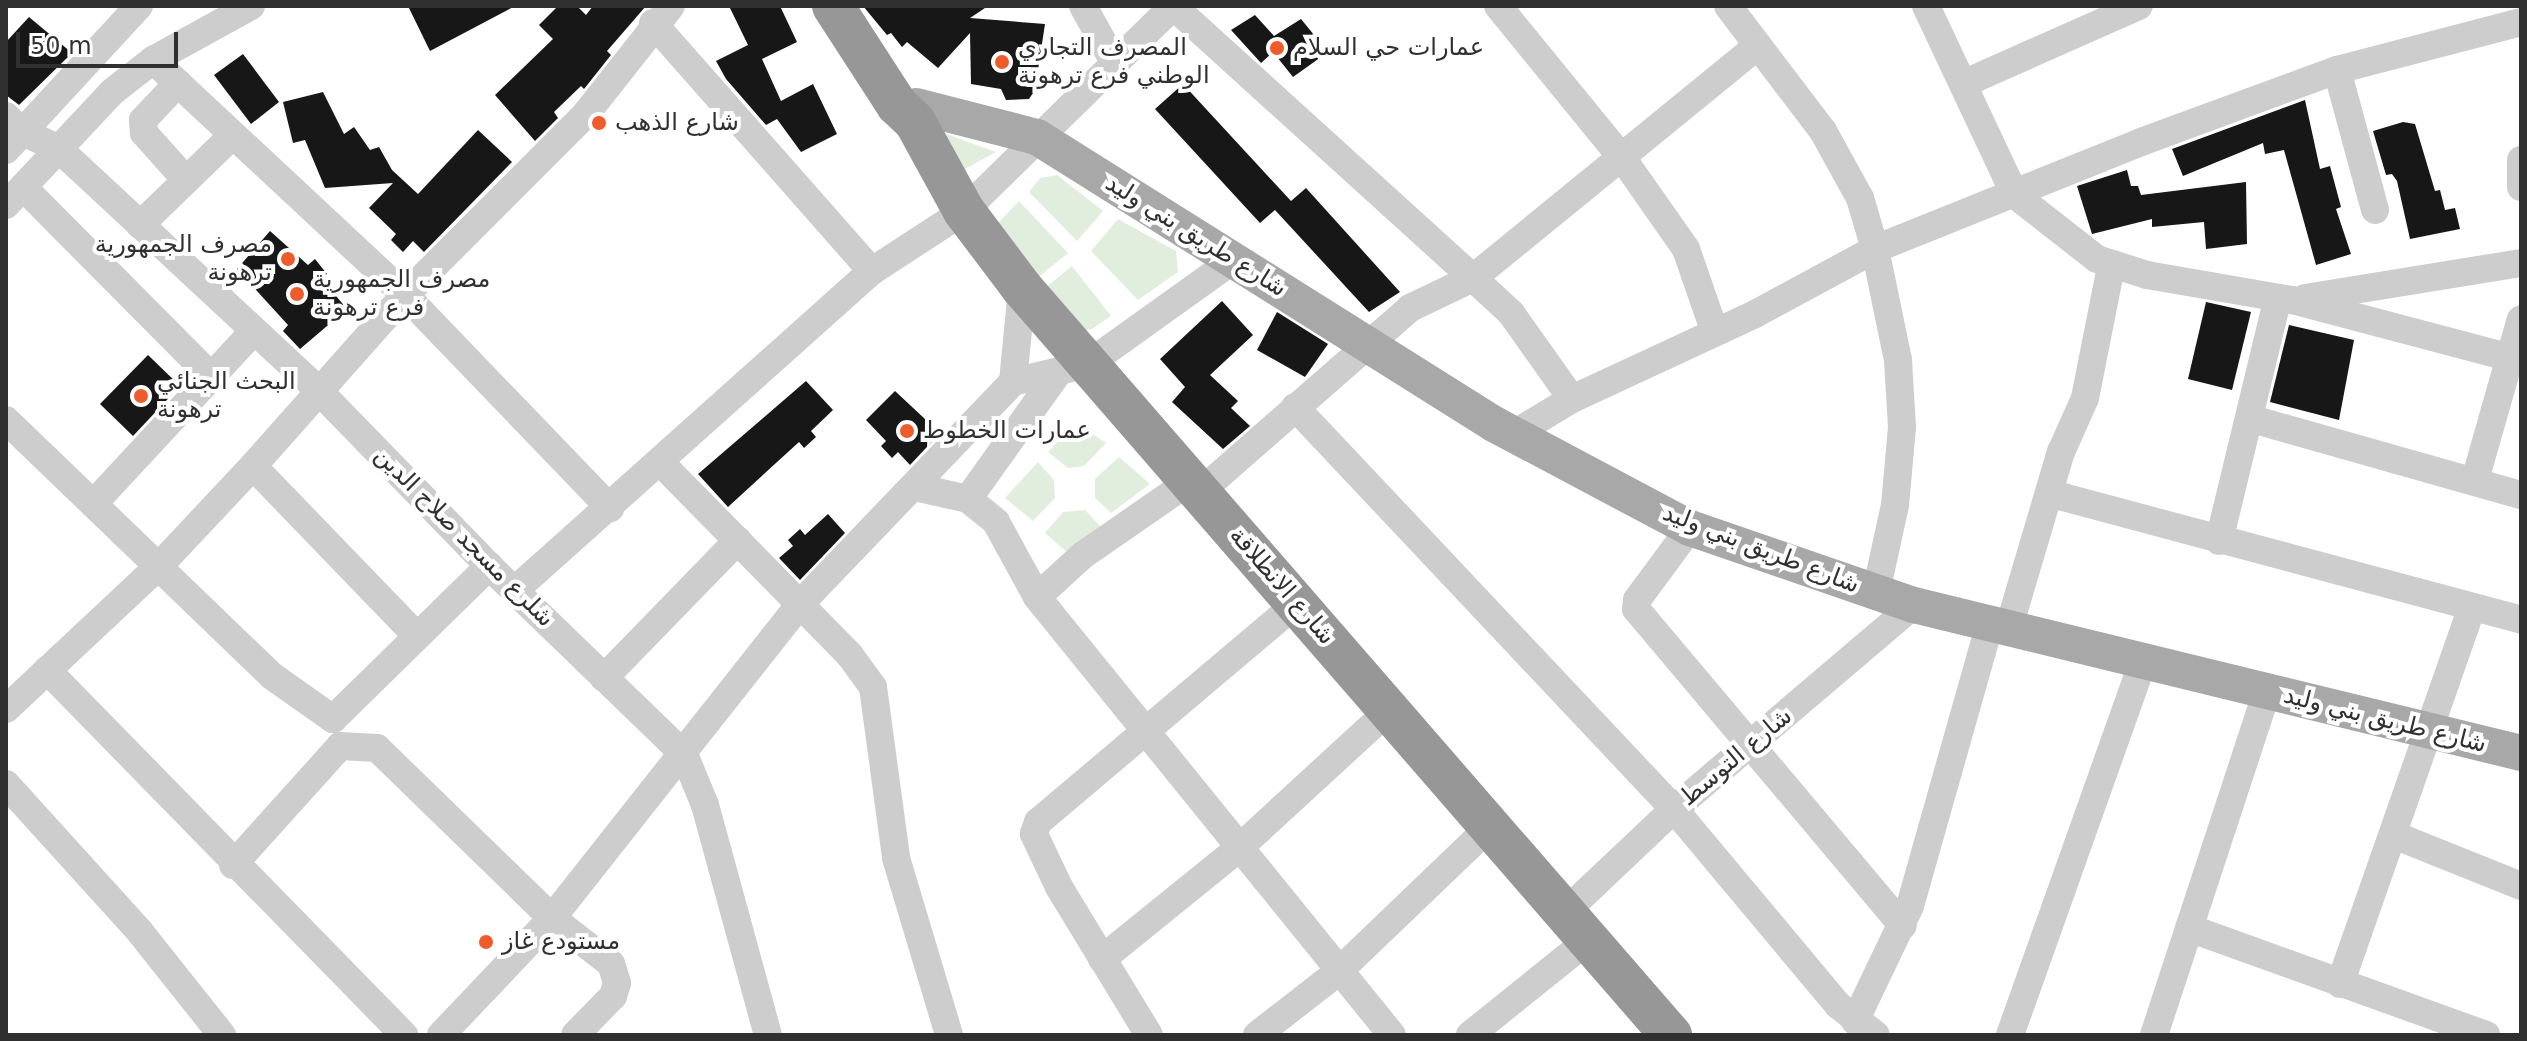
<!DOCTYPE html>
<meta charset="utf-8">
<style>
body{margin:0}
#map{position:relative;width:2527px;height:1041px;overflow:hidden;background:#fff;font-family:"DejaVu Sans",Cairo,sans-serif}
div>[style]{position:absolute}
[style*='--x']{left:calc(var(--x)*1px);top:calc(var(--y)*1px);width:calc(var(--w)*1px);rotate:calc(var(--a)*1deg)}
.green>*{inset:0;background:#e1eede}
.building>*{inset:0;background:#171717}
.minor>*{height:28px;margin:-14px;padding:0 14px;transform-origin:14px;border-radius:14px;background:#cdcdcd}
.major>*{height:36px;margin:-18px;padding:0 18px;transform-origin:18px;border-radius:18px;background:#a8a8a8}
.highway>*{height:42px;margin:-21px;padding:0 21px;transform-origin:21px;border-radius:21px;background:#979797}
.dots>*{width:22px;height:22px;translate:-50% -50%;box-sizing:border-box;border:4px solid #fff;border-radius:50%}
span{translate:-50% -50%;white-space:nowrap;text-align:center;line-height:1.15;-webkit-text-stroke:8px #fff;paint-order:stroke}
.poi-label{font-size:24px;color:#303030}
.left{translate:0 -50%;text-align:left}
.right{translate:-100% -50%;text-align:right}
.street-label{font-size:24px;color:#303030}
.frame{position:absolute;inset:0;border:8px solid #303030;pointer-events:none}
.scale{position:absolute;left:16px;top:32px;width:162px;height:36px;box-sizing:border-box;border:4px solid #303030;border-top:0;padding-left:10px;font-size:24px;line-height:28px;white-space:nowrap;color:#303030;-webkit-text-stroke:6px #fff;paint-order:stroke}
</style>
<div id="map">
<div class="green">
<div style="clip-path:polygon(932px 129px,996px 152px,963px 170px)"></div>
<div style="clip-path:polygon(1057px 175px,1103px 211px,1077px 241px,1029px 192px,1040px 178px)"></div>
<div style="clip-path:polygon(1019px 201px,1068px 253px,1030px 284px,997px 224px)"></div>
<div style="clip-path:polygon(1118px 219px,1176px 251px,1178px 272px,1138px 300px,1091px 251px)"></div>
<div style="clip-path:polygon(1072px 266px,1111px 316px,1092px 329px,1072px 333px,1039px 293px)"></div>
<div style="clip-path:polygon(1091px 433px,1106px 443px,1084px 466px,1068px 468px,1048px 452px,1064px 435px)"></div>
<div style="clip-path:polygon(1119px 457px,1150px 484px,1111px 513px,1095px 498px,1095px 479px)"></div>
<div style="clip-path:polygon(1038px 462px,1054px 480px,1055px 498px,1033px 521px,1005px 498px)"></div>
<div style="clip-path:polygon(1085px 510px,1101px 527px,1068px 553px,1045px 533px,1063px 512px)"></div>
</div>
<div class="building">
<div style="clip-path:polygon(408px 6px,515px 6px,430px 51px)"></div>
<div style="clip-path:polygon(558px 6px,577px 6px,586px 15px,593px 6px,646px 6px,607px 51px,611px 55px,584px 89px,581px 86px,554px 112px,558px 118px,535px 141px,495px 95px,553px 39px,539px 25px)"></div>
<div style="clip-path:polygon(729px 6px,780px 6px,797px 42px,762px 59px,781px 101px,813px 84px,837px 134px,801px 152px,777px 119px,766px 125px,726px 79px,716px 61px,748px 45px)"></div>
<div style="clip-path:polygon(863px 6px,988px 6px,970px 18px,1045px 24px,1035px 90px,1029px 99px,1006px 100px,1001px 89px,971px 84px,970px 33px,938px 68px,907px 42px,902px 47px,891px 33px,887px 35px)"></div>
<div style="clip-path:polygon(1255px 15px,1274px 36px,1301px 19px,1328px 52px,1293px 77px,1273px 52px,1261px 63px,1231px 30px)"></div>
<div style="clip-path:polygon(29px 17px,72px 53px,19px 105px,6px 95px,6px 42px)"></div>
<div style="clip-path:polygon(243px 54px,279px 102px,251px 124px,214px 75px)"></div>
<div style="clip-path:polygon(1183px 84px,1291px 201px,1306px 188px,1400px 292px,1369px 312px,1275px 210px,1260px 223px,1155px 109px)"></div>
<div style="clip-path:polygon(323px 92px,344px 134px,354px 127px,370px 150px,379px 147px,392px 170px,418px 194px,478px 130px,512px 162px,424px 252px,413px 241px,403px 252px,391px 240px,396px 234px,369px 208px,393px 183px,325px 188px,305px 140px,293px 143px,283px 102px)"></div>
<div style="clip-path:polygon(2305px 100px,2320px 169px,2330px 166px,2341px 207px,2336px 209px,2351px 254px,2316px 265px,2284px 150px,2265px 154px,2263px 143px,2183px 176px,2172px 149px)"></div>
<div style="clip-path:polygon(2403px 122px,2415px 124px,2435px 191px,2440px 190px,2445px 210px,2455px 208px,2460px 229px,2410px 239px,2397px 181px,2392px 174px,2386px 175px,2373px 131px)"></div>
<div style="clip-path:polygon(2127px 170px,2131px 186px,2138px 186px,2141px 195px,2246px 182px,2247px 244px,2206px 249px,2204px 222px,2152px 227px,2152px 219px,2092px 234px,2077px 186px)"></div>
<div style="clip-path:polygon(270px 231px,308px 265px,315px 259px,327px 274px,321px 278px,347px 309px,300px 349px,283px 331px,288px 325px,237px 269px)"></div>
<div style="clip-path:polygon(1222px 301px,1253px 335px,1210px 375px,1238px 401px,1231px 408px,1250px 426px,1223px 449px,1172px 402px,1185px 387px,1160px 359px)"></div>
<div style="clip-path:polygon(2206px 302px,2251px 312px,2232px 390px,2188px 379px)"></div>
<div style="clip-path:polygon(1277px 312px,1328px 344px,1305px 377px,1257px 350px)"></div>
<div style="clip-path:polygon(2289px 325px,2354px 340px,2339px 420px,2270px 402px)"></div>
<div style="clip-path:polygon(148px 355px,180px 386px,133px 436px,100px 404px)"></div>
<div style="clip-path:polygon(806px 381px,833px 410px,811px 431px,816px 437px,804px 448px,799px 442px,728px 507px,698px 474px)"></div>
<div style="clip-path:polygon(895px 391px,940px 433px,910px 465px,898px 452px,892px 458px,881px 446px,886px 441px,866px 420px)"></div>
<div style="clip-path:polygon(828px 514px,845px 533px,800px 580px,779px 558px,793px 546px,788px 540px,800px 529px,805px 535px)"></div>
</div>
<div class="minor">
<div style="--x:1083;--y:6;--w:64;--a:61"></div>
<div style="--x:1173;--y:6;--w:405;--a:42.2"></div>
<div style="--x:1473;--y:278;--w:364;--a:-39.2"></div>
<div style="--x:1498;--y:6;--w:198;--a:50.8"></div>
<div style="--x:1623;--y:159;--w:110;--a:55"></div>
<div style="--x:1686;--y:249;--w:86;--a:70.9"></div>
<div style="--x:1728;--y:6;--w:157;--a:52.8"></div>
<div style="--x:1823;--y:131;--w:77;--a:61.1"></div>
<div style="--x:1860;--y:198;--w:53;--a:73.6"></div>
<div style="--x:1875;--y:249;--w:113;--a:78.3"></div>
<div style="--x:1898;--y:360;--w:67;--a:86.6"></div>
<div style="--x:1902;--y:427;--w:78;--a:95.1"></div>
<div style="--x:1895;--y:505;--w:89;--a:102.3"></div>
<div style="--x:1926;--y:6;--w:209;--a:64.8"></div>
<div style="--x:2015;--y:195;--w:104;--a:38"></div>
<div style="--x:2097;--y:259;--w:52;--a:17.7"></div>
<div style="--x:2147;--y:275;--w:147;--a:9.8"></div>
<div style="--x:2292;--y:300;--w:227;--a:14.8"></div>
<div style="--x:653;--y:23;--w:331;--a:48.6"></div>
<div style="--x:153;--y:60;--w:345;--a:43"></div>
<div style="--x:405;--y:295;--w:296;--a:46.1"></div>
<div style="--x:2337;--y:70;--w:145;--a:74.8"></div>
<div style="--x:178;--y:83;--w:51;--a:133.4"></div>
<div style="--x:143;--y:120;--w:13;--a:86"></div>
<div style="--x:144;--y:133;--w:63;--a:48.2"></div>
<div style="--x:1965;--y:83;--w:190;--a:-23.9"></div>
<div style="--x:6;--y:116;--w:21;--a:45"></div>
<div style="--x:21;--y:131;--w:42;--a:25.3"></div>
<div style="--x:59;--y:149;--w:354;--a:42.9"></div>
<div style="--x:318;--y:390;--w:245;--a:45.8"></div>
<div style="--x:489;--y:566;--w:271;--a:44"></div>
<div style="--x:684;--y:754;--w:55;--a:67.6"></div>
<div style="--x:705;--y:805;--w:238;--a:74.7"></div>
<div style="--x:6;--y:150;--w:196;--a:-47.3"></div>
<div style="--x:2521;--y:160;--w:27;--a:90"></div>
<div style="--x:23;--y:187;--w:267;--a:45.2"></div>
<div style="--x:6;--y:205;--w:155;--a:-46.8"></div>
<div style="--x:112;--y:92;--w:52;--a:-38"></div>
<div style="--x:153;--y:60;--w:112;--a:-28.9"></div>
<div style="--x:140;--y:225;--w:129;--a:-44.1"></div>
<div style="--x:2305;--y:298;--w:219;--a:-9.2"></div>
<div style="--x:1013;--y:382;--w:94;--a:-84.5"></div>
<div style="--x:1572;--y:399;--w:202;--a:-24.9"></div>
<div style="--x:1755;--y:314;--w:136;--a:-28.4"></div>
<div style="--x:1875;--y:249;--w:287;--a:-21.9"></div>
<div style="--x:2141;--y:142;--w:209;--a:-20.2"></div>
<div style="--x:2337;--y:70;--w:190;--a:-14.6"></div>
<div style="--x:1295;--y:407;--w:552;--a:46.69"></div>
<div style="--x:1674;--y:809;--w:256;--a:50.1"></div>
<div style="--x:1838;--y:1005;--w:48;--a:38.3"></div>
<div style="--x:2252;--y:419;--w:280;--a:15.8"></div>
<div style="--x:6;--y:420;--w:369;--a:43.9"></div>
<div style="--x:272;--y:676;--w:75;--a:35.2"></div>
<div style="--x:333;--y:719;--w:219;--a:-44.4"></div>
<div style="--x:661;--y:463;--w:268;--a:45.5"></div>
<div style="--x:849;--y:654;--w:41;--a:54"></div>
<div style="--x:873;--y:687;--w:173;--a:82.3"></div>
<div style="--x:896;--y:858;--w:185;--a:73.3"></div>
<div style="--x:2475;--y:480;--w:167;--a:-74.1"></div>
<div style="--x:1190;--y:481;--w:130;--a:145.3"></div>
<div style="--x:1083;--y:555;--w:62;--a:137.6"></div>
<div style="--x:1037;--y:597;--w:564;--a:50.98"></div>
<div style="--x:915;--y:487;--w:54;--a:12.8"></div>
<div style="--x:968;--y:499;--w:36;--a:39"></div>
<div style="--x:996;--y:522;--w:85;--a:61.3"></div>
<div style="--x:1200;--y:492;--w:279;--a:-41.2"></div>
<div style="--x:1410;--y:308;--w:70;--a:-25.5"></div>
<div style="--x:1473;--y:278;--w:52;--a:42.6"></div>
<div style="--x:1511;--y:313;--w:105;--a:54.7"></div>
<div style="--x:1572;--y:399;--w:70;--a:149"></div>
<div style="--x:2052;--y:494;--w:486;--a:15"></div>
<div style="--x:968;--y:499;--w:158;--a:-54.5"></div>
<div style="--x:94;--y:503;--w:235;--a:-47.1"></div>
<div style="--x:1690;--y:528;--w:89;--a:126.4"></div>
<div style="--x:1637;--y:600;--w:9;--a:96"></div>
<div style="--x:1636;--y:609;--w:414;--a:49.9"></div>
<div style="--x:2219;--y:541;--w:250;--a:-76.4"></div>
<div style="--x:515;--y:590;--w:479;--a:-41.8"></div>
<div style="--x:872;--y:271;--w:110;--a:-33.1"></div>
<div style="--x:964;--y:211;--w:293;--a:-44.4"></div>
<div style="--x:2009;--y:627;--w:183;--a:-73.5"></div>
<div style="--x:2061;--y:452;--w:59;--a:-66"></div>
<div style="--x:2085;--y:398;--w:134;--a:-78.8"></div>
<div style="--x:417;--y:636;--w:236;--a:-134"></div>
<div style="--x:253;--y:466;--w:229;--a:-48.4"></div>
<div style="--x:405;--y:295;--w:255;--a:-45"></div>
<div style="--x:585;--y:115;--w:139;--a:-51.7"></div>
<div style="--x:47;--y:670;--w:511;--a:45.63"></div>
<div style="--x:604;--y:678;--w:192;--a:-45.8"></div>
<div style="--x:6;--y:709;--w:211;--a:-43.1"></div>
<div style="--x:160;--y:565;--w:136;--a:-46.8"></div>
<div style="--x:6;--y:784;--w:200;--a:47.8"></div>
<div style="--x:140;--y:932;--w:132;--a:51.5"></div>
<div style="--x:2394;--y:835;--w:137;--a:21.9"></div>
<div style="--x:233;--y:865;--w:160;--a:-48"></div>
<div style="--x:340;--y:746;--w:37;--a:3"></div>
<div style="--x:377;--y:748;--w:244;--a:44.2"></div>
<div style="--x:552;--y:918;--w:75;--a:37.9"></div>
<div style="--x:611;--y:964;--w:20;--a:72"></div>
<div style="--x:617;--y:983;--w:14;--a:107"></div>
<div style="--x:613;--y:996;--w:54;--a:134.3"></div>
<div style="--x:1563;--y:914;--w:153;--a:-43.4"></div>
<div style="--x:1674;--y:809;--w:315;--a:-40.4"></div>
<div style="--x:2189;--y:928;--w:316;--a:19.8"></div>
<div style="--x:1102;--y:959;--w:175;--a:-39"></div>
<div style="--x:1238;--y:849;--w:205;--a:-42.6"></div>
<div style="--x:2340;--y:984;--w:399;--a:-70.7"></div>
<div style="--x:1855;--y:1021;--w:127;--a:-64.4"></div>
<div style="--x:1910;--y:906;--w:294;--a:-74.2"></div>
<div style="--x:441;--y:1035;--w:161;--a:-46.5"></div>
<div style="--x:552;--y:918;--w:400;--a:-51.7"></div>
<div style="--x:800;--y:604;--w:308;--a:-46.2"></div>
<div style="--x:1013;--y:382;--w:77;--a:-13.5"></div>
<div style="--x:1088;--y:364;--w:182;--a:-35.6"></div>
<div style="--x:1149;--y:1035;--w:173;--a:-121.3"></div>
<div style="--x:1059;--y:887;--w:59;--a:-115.3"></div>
<div style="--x:1034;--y:834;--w:13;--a:-72"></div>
<div style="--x:1038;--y:822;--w:341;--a:-40.2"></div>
<div style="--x:1257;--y:1035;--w:103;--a:-37.9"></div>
<div style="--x:1338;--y:972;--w:208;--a:-43.8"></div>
<div style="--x:1470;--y:1035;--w:150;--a:-38.8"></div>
<div style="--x:2010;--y:1035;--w:397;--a:-70.4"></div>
<div style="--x:2154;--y:1035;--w:362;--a:-71.8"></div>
</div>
<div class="major">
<div style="--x:916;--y:106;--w:125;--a:14.4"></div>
<div style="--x:1037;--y:137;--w:540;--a:32.13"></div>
<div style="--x:1494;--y:424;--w:222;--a:28"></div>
<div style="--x:1690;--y:528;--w:237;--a:19"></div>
<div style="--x:1914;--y:605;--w:625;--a:13.7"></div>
</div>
<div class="highway">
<div style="--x:833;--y:6;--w:118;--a:57.1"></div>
<div style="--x:897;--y:105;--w:25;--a:43"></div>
<div style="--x:915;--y:122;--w:102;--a:61.2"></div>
<div style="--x:964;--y:211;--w:96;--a:53"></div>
<div style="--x:1022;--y:288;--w:990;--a:49.02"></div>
</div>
<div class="dots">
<div style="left:1277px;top:48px;background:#ee5c2c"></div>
<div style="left:1002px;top:62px;background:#ee5c2c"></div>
<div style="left:599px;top:123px;background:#ee5c2c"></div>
<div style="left:288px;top:259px;background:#ee5c2c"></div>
<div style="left:297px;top:294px;background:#ee5c2c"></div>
<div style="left:141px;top:396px;background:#ee5c2c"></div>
<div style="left:907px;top:431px;background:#ee5c2c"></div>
<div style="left:486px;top:942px;background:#ee5c2c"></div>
</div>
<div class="poi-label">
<span class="left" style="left:1018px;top:62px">المصرف التجاري<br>الوطني فرع ترهونة</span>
<span class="left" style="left:1293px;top:48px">عمارات حي السلام</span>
<span class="left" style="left:615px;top:123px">شارع الذهب</span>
<span class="right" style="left:272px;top:259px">مصرف الجمهورية<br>ترهونة</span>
<span class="left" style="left:313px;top:294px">مصرف الجمهورية<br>فرع ترهونة</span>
<span class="left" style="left:157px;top:396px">البحث الجنائي<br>ترهونة</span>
<span class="left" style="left:923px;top:431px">عمارات الخطوط</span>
<span class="left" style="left:502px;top:942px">مستودع غاز</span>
</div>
<div class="street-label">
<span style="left:1196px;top:236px;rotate:32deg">شارع طريق بني وليد</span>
<span style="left:464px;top:537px;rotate:45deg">شلرع مسجد صلاح الدين</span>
<span style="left:1761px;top:549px;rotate:21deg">شارع طريق بني وليد</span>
<span style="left:1282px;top:586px;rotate:49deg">شارع الانطلاقة</span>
<span style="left:2385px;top:720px;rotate:14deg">شارع طريق بني وليد</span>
<span style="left:1736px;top:757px;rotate:-40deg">شارع التوسط</span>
</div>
<div class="frame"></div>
<div class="scale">50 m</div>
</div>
